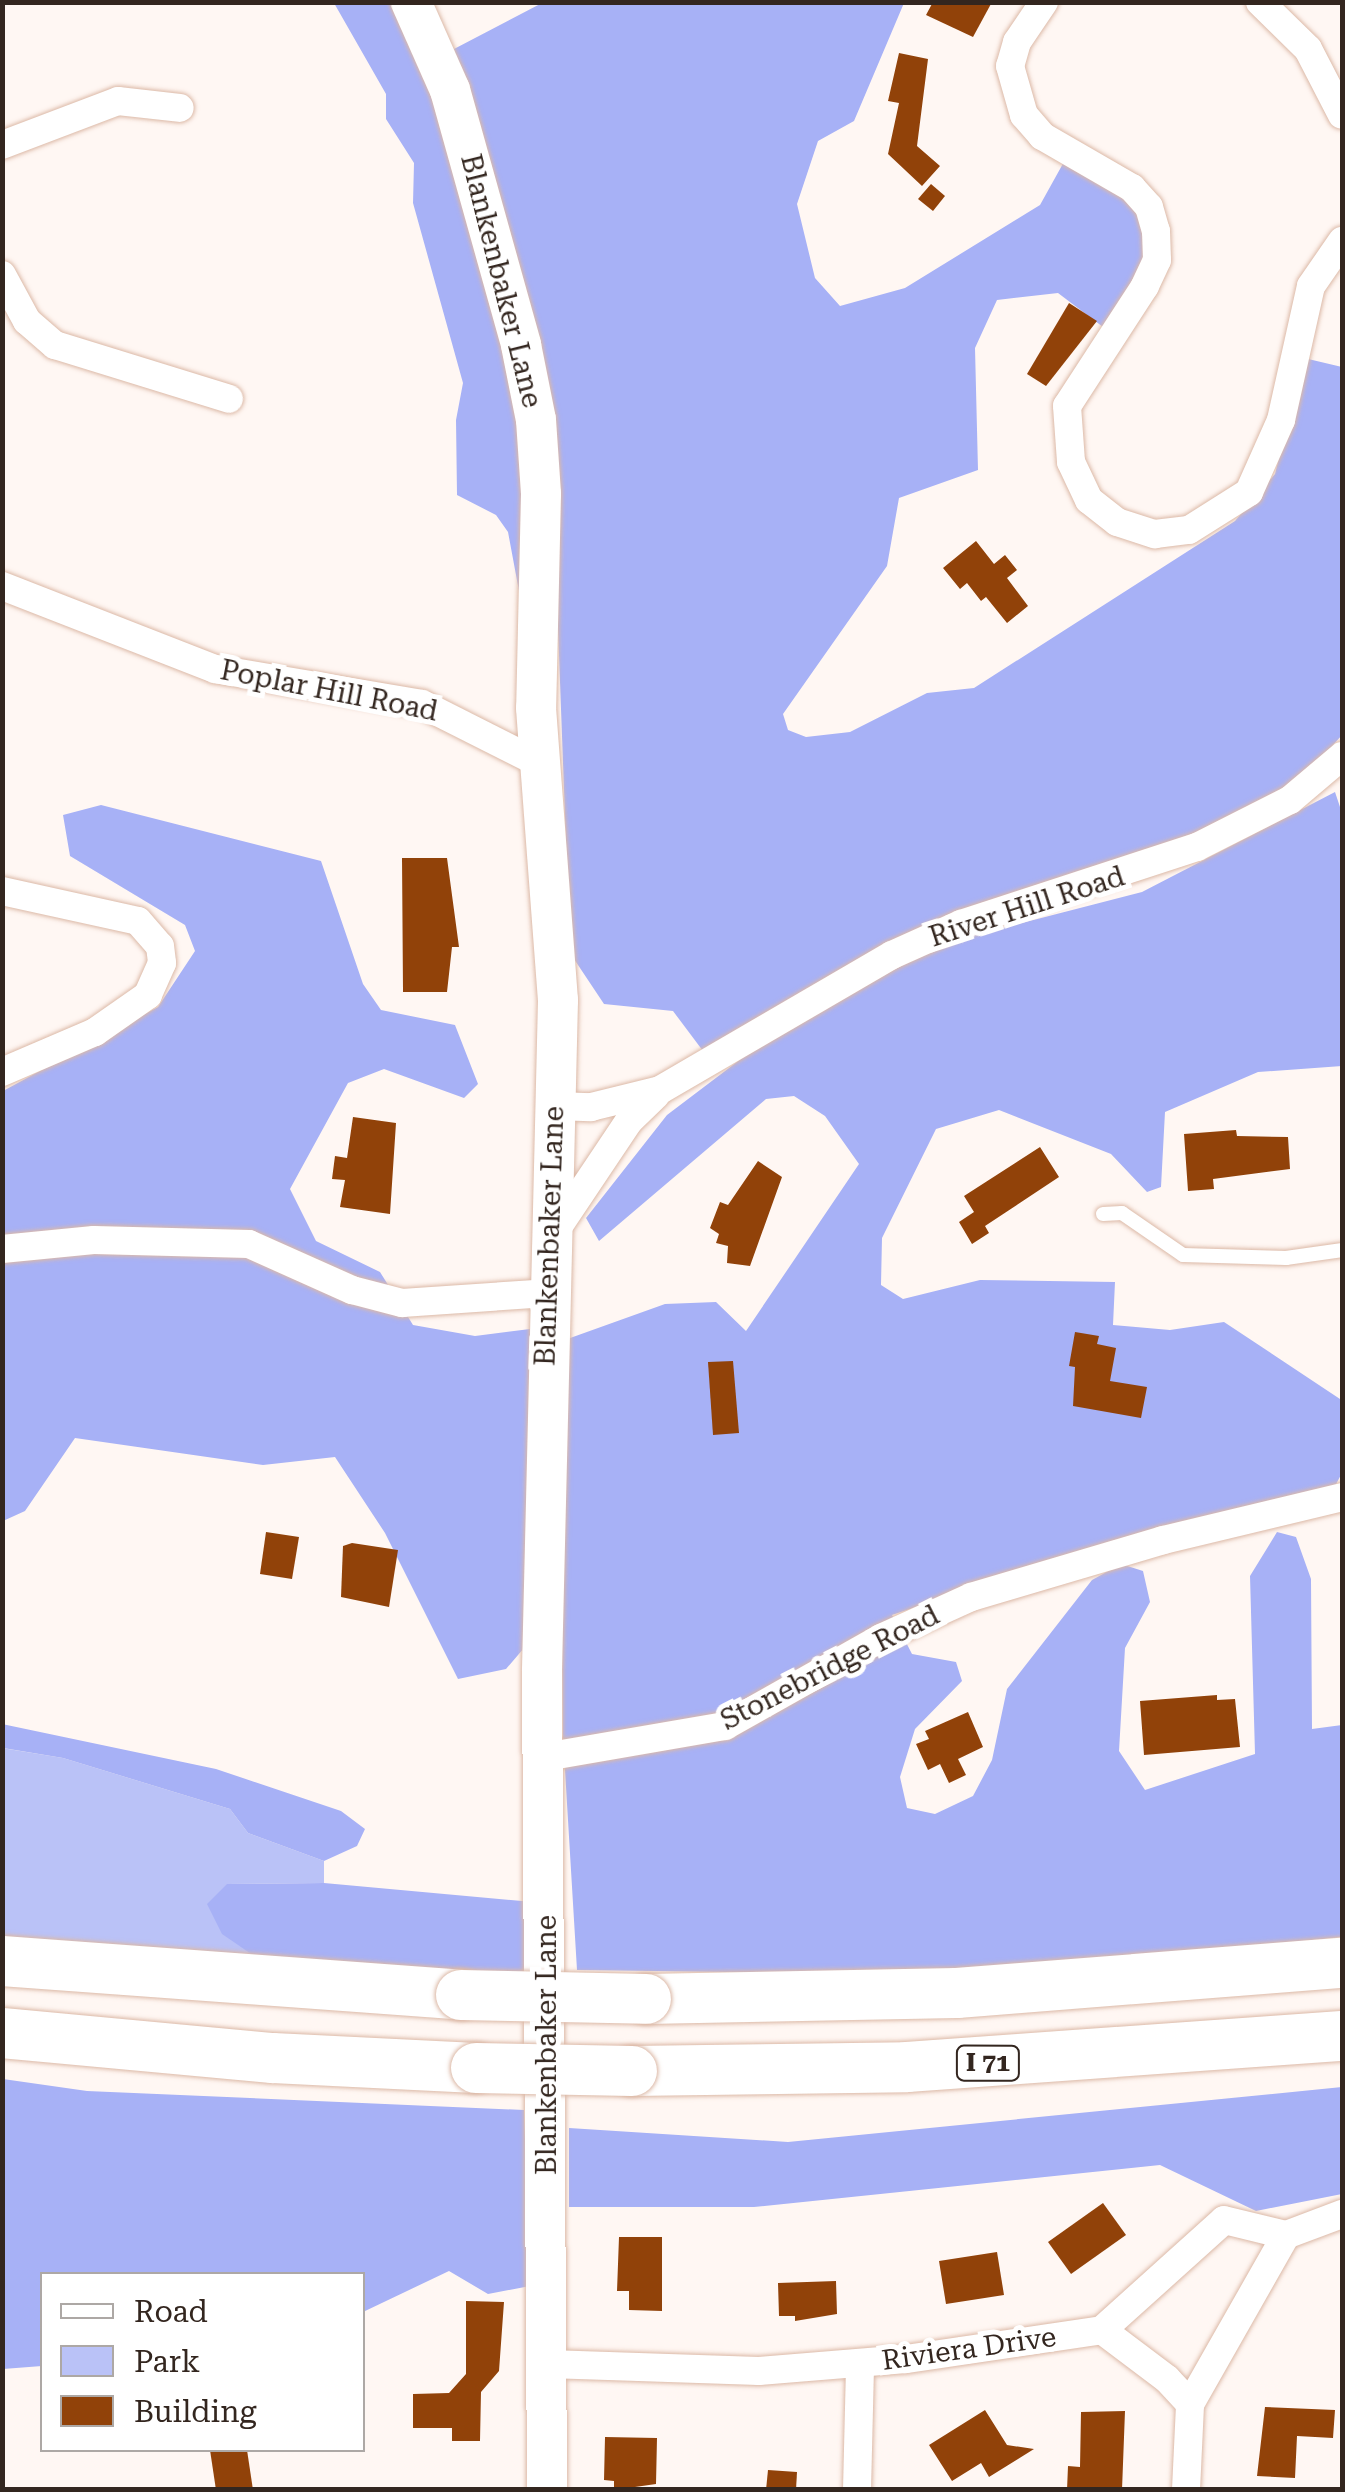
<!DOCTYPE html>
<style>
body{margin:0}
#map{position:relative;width:1345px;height:2492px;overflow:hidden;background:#fff7f3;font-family:"Roboto Serif",serif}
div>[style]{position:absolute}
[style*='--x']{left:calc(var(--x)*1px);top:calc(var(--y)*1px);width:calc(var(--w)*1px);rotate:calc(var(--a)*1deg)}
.green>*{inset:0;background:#bac2f7}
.forest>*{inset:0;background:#a7b1f6}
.building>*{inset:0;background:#914209}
.roads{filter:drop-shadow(0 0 2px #dcb9a7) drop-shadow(0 0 2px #dcb9a7)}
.lane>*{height:14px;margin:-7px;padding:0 7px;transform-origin:7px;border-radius:7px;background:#fff}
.street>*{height:28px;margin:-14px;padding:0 14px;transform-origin:14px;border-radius:14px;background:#fff}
.secondary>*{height:40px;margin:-20px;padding:0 20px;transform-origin:20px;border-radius:20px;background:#fff}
.highway>*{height:50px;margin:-25px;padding:0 25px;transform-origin:25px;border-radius:25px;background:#fff}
.bridges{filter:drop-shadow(0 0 2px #dcb9a7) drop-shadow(0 0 2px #dcb9a7)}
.highway-bridge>*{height:50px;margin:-25px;padding:0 25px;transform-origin:25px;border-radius:25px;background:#fff}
span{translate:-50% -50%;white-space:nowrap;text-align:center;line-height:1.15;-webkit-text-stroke:10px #fff;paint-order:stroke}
.shield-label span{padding:2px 8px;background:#fff;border:2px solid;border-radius:8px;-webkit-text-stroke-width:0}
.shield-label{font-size:25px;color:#33261f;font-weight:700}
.street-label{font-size:28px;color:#33261f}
.frame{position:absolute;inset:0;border:5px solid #33261f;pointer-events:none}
.legend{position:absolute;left:40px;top:2272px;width:325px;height:180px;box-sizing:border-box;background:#fff;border:2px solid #ada8a5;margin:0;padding:12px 18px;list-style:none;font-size:30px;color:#33261f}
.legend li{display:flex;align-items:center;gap:20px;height:50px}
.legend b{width:50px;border:2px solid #ada8a5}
</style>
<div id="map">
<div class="green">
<div style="clip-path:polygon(2px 1748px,63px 1758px,230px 1809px,248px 1833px,324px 1861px,324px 1883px,227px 1884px,263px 1962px,3px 1936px)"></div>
</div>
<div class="forest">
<div style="clip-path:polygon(334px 3px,397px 3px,426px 55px,521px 388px,522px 607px,508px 532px,496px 515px,457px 495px,456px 420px,463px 383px,413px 203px,414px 163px,386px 119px,386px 94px)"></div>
<div style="clip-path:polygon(542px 3px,904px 3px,854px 121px,818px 141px,797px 204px,815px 278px,840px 306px,905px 288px,1040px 205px,1065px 160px,1118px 185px,1148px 230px,1144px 270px,1107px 330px,1058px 293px,997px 300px,975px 348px,978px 470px,899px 498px,887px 566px,783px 714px,788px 730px,806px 737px,850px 732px,927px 693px,974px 688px,1235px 521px,1275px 474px,1304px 358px,1342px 367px,1342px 735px,1291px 792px,1178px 848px,1019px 897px,706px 1055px,673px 1011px,604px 1004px,570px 953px,554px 519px,490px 163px,454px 49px)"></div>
<div style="clip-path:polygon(1335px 792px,1342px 813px,1342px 1066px,1258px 1072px,1165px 1112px,1161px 1187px,1147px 1192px,1111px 1154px,999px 1110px,936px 1129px,882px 1238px,881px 1285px,903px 1299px,980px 1280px,1115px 1282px,1113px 1325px,1170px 1330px,1224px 1322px,1340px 1399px,1342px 1473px,1335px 1486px,1079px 1552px,892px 1615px,912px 1654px,956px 1662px,962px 1681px,915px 1729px,900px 1777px,907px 1808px,935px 1814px,973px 1796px,992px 1760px,1007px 1689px,1092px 1580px,1121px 1564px,1143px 1571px,1150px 1602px,1125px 1648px,1119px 1751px,1145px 1790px,1255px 1754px,1250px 1576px,1277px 1532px,1296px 1537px,1311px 1579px,1312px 1729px,1342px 1725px,1342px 1937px,962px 1975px,577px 1970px,563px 1737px,559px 1342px,665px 1304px,716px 1302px,746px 1331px,859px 1164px,825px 1116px,794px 1096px,766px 1099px,599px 1241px,586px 1218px,667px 1115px,774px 1034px,944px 943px,1142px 892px)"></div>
<div style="clip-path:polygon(101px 805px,321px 861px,363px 984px,381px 1010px,455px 1025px,478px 1084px,464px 1098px,384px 1069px,348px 1083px,290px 1189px,316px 1241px,380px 1272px,413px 1325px,475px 1336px,530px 1329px,530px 1641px,506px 1669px,458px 1679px,385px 1533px,335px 1457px,263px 1465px,75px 1438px,25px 1511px,3px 1521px,3px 1091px,158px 1007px,195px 951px,185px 925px,70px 856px,63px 815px)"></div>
<div style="clip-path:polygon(2px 1724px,216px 1769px,341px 1811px,365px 1829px,357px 1846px,324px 1861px,248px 1833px,230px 1809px,63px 1758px,3px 1748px)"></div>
<div style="clip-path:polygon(324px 1883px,533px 1902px,529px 1976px,263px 1962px,222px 1934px,207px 1904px,227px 1884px)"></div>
<div style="clip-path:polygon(3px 2079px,87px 2091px,524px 2110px,530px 2286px,488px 2294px,449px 2271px,363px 2312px,362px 2274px,42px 2274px,42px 2366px,3px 2369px)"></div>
<div style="clip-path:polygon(1342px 2087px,1342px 2194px,1256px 2211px,1160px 2165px,754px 2207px,569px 2207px,569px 2128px,788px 2142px)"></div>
</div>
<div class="building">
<div style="clip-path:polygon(933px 2px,992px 2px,973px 37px,926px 15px)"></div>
<div style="clip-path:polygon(899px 53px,928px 59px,917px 146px,940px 166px,922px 186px,888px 154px,899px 103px,888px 101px)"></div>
<div style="clip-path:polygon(931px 184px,945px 196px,933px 211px,918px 199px)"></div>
<div style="clip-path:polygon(1069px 303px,1097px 321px,1046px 386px,1027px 374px)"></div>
<div style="clip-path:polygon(976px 541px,994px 564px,1005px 555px,1017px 570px,1007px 578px,1028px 606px,1007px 623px,986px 597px,981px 601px,967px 583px,960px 589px,943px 568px)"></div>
<div style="clip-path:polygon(402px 858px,447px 858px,459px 947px,452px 947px,447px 992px,403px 992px)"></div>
<div style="clip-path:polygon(353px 1117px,396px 1123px,390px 1214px,340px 1207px,345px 1180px,332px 1179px,335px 1156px,347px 1158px)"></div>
<div style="clip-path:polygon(1236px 1130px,1237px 1136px,1288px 1137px,1290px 1169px,1213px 1179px,1214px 1189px,1188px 1191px,1184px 1134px)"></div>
<div style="clip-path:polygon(1040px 1147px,1059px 1177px,985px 1226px,989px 1233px,972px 1244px,959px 1222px,974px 1212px,964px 1196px)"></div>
<div style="clip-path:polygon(758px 1161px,782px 1177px,750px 1266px,727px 1263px,728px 1246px,716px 1243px,719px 1234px,710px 1228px,720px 1202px,728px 1205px)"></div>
<div style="clip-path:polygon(1075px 1332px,1099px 1336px,1097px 1344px,1116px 1348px,1110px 1381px,1147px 1387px,1141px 1418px,1073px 1406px,1075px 1367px,1069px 1366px)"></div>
<div style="clip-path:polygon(733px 1361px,739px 1433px,713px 1435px,708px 1362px)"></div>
<div style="clip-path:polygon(266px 1532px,299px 1537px,292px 1579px,260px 1574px)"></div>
<div style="clip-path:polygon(352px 1543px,398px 1550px,389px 1607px,341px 1597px,343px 1546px)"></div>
<div style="clip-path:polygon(1217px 1695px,1217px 1700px,1235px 1699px,1240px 1747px,1144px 1755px,1140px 1701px)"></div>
<div style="clip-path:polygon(968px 1712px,983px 1747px,958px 1759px,966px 1775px,949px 1783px,940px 1764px,928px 1770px,916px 1744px,929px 1739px,925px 1731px)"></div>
<div style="clip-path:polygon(1103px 2203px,1126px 2235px,1071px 2274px,1048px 2242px)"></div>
<div style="clip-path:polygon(619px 2237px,662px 2237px,662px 2311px,629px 2310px,629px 2291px,617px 2291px)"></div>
<div style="clip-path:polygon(997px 2252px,1004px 2295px,946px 2304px,939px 2261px)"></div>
<div style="clip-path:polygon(836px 2281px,837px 2314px,795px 2321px,795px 2316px,779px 2316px,778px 2283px)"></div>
<div style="clip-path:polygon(466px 2301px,504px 2302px,499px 2371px,481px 2392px,480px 2441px,452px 2441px,452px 2428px,413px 2428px,413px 2394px,449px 2393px,466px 2374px)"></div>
<div style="clip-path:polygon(1265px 2407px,1335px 2410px,1333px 2438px,1297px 2436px,1295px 2478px,1257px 2476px)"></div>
<div style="clip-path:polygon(985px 2410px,1007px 2445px,1034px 2449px,989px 2477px,981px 2463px,952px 2481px,929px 2445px)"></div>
<div style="clip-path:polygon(1125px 2411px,1122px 2490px,1067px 2490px,1068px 2466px,1080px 2467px,1081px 2412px)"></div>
<div style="clip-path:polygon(605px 2437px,657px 2438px,656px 2484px,614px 2490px,614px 2481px,604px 2480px)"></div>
<div style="clip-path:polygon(210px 2450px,247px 2450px,253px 2490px,216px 2490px)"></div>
<div style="clip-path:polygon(768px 2470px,797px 2472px,796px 2490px,766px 2490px)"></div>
</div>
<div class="roads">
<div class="lane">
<div style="--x:1103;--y:1214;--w:19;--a:-3"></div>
<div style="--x:1122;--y:1213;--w:74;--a:34.5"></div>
<div style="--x:1183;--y:1255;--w:103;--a:1.7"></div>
<div style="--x:1286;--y:1258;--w:57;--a:-8.1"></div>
</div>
<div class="street">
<div style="--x:1044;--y:2;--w:48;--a:124"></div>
<div style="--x:1017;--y:42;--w:25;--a:106"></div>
<div style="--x:1010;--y:66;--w:51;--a:74.1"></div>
<div style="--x:1024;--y:115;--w:28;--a:49"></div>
<div style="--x:1042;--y:136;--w:104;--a:30"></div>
<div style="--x:1132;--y:188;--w:25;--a:48"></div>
<div style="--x:1149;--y:207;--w:25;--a:74"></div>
<div style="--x:1156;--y:231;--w:29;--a:88"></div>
<div style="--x:1157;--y:260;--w:29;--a:115"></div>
<div style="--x:1145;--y:286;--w:143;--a:123"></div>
<div style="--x:1067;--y:406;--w:56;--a:85.9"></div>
<div style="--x:1071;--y:462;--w:42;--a:64.7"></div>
<div style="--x:1089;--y:500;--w:36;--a:38"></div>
<div style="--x:1117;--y:522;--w:40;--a:18"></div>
<div style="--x:1155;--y:534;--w:34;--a:-7"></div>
<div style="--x:1189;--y:530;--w:71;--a:-32.3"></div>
<div style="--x:1249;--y:492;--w:79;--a:-66"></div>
<div style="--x:1281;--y:420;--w:137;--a:-77.4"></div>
<div style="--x:1311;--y:286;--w:55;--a:-55.4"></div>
<div style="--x:1260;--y:2;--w:67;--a:44.4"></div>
<div style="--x:1308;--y:49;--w:74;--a:62.7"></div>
<div style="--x:2;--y:145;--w:124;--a:-20.8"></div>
<div style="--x:118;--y:101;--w:62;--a:6.4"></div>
<div style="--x:2;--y:275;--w:52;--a:61.5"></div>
<div style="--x:27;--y:321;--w:37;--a:41"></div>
<div style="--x:55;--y:345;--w:182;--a:17.2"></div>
<div style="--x:2;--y:586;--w:229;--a:21.3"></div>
<div style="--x:215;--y:669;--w:210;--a:9.6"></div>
<div style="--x:422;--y:704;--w:131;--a:26.8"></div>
<div style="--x:2;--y:891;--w:139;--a:12.4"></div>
<div style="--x:138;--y:921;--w:33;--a:49"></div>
<div style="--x:160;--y:946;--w:17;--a:83"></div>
<div style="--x:162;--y:963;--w:35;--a:114"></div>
<div style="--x:148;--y:995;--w:65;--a:145.1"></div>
<div style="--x:95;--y:1032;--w:101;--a:156.7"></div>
<div style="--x:556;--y:1106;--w:35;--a:2"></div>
<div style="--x:591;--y:1107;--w:71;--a:-13.8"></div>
<div style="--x:660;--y:1090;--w:268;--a:-30.2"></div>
<div style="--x:892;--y:955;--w:76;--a:-24.2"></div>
<div style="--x:961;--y:924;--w:248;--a:-18.1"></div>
<div style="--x:1197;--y:847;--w:104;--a:-26.8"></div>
<div style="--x:1290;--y:800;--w:68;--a:-40.2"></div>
<div style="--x:554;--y:1233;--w:135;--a:-56.2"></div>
<div style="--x:629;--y:1121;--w:37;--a:-44"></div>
<div style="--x:2;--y:1249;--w:92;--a:-5.6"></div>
<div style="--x:94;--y:1240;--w:155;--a:1.5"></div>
<div style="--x:249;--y:1244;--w:113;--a:24.1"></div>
<div style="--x:352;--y:1290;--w:52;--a:14.6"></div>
<div style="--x:402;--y:1303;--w:145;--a:-3.9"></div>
<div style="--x:545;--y:1757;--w:183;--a:-9.8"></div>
<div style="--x:725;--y:1726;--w:179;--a:-29.4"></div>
<div style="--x:881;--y:1638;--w:99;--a:-24.5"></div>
<div style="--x:971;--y:1597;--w:200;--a:-16.5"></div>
<div style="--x:1163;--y:1540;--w:184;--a:-13.5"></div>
<div style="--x:1102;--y:2330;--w:81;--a:37"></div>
<div style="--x:1167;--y:2379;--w:34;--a:47"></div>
<div style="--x:548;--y:2364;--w:211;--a:1.9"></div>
<div style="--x:759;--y:2371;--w:147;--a:-4.7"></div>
<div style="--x:906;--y:2359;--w:198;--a:-8.4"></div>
<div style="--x:1102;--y:2330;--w:164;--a:-42"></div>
<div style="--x:1224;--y:2220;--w:64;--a:13.6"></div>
<div style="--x:1286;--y:2235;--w:60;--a:-20.6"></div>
<div style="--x:857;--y:2490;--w:126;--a:-88.6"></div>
<div style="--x:1186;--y:2490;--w:86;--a:-87.3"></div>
<div style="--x:1190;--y:2404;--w:194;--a:-60.4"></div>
</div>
<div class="secondary">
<div style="--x:411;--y:2;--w:96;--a:66.1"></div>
<div style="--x:450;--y:90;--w:265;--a:74.4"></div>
<div style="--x:521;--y:345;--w:76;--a:78.7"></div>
<div style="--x:536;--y:420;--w:74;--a:86.1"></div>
<div style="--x:541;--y:494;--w:214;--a:91.3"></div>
<div style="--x:536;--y:708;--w:293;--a:85.7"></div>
<div style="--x:558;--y:1000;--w:671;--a:91.37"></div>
<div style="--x:542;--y:1671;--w:819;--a:89.65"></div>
</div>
<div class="highway">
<div style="--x:2;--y:1961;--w:460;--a:4.2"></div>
<div style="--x:646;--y:1999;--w:311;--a:-1.1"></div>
<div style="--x:957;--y:1993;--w:386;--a:-4.5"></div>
<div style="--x:2;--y:2033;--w:272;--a:5.3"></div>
<div style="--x:273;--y:2058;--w:203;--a:2.8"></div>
<div style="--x:632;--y:2071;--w:275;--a:-0.8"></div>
<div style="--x:907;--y:2067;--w:436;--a:-4.1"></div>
</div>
</div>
<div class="bridges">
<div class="highway-bridge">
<div style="--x:461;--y:1995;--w:185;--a:1.2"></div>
<div style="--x:476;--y:2068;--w:156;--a:1.1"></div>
</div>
</div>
<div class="shield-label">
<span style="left:988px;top:2063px">I 71</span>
</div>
<div class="street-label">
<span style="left:501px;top:281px;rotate:76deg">Blankenbaker Lane</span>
<span style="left:329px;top:691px;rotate:11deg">Poplar Hill Road</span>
<span style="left:1027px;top:907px;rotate:-18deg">River Hill Road</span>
<span style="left:550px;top:1236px;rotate:-88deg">Blankenbaker Lane</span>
<span style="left:830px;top:1668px;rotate:-27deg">Stonebridge Road</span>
<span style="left:547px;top:2045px;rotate:-90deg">Blankenbaker Lane</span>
<span style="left:969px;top:2349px;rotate:-8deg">Riviera Drive</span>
</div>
<div class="frame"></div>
<ul class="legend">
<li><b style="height:12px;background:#fff"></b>Road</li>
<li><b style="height:28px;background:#bac2f7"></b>Park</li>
<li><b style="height:28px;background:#914209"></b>Building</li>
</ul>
</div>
